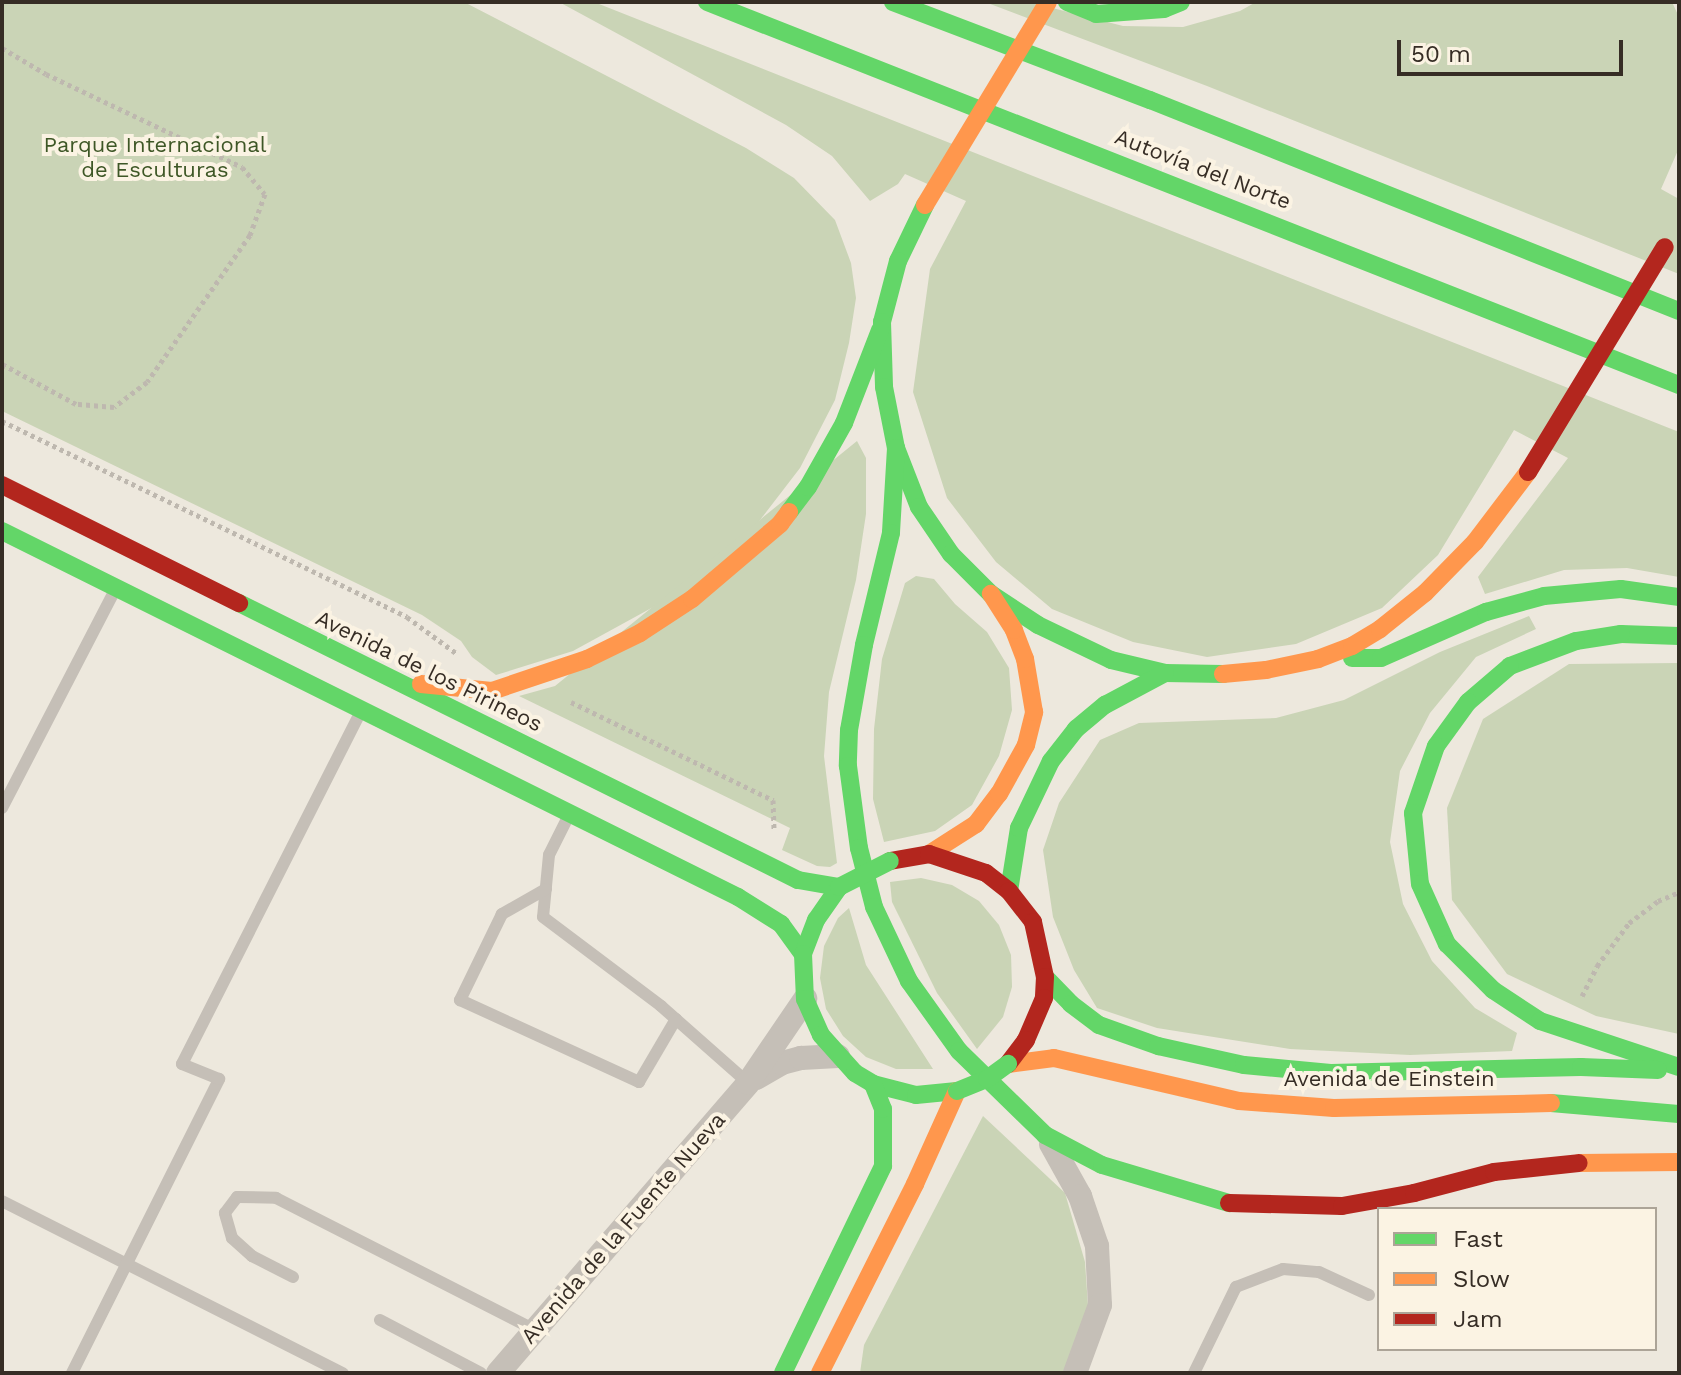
<!DOCTYPE html>
<meta charset="utf-8">
<style>
body{margin:0}
#map{position:relative;width:1681px;height:1375px;overflow:hidden;background:#ede8dd;font-family:"Work Sans",sans-serif}
div>[style]{position:absolute}
[style*='--x']{left:calc(var(--x)*1px);top:calc(var(--y)*1px);width:calc(var(--w)*1px);rotate:calc(var(--a)*1deg)}
.green>*{inset:0;background:#cad4b6}
.path>*{height:5px;margin-top:-2.5px;transform-origin:0;background:repeating-linear-gradient(90deg,#beb8af 0 4px,transparent 0 8px)}
.lane>*{height:12px;margin:-6px;padding:0 6px;transform-origin:6px;border-radius:6px;background:#c5bfb7}
.street>*{height:24px;margin:-12px;padding:0 12px;transform-origin:12px;border-radius:12px;background:#c5bfb7}
.fast>*{height:18px;margin:-9px;padding:0 9px;transform-origin:9px;border-radius:9px;background:#63d668}
.slow>*{height:18px;margin:-9px;padding:0 9px;transform-origin:9px;border-radius:9px;background:#ff974d}
.jam>*{height:18px;margin:-9px;padding:0 9px;transform-origin:9px;border-radius:9px;background:#b3261e}
.fast-bridge>*{height:18px;margin:-9px;padding:0 9px;transform-origin:9px;border-radius:9px;background:#63d668}
.slow-bridge>*{height:18px;margin:-9px;padding:0 9px;transform-origin:9px;border-radius:9px;background:#ff974d}
.jam-bridge>*{height:18px;margin:-9px;padding:0 9px;transform-origin:9px;border-radius:9px;background:#b3261e}
span{translate:-50% -50%;white-space:nowrap;text-align:center;line-height:1.15;-webkit-text-stroke:8px #fbf3e3;paint-order:stroke}
.park-label{font-size:22px;color:#3e5726}
.street-label{font-size:22px;color:#362d25}
.frame{position:absolute;inset:0;border:4px solid #362d25;pointer-events:none}
.legend{position:absolute;left:1377px;top:1207px;width:280px;height:144px;box-sizing:border-box;background:#fbf3e3;border:2px solid #aca497;margin:0;padding:10px 14px;list-style:none;font-size:24px;color:#362d25}
.legend li{display:flex;align-items:center;gap:16px;height:40px}
.legend b{width:40px;border:2px solid #aca497}
.scale{position:absolute;left:1397px;top:40px;width:226px;height:36px;box-sizing:border-box;border:4px solid #362d25;border-top:0;padding-left:10px;font-size:24px;line-height:28px;white-space:nowrap;color:#362d25;-webkit-text-stroke:6px #fbf3e3;paint-order:stroke}
</style>
<div id="map">
<div class="green">
<div style="clip-path:polygon(2px 2px,464px 2px,746px 148px,794px 178px,835px 220px,851px 263px,856px 298px,849px 343px,835px 400px,800px 468px,747px 537px,677px 594px,573px 651px,496px 675px,472px 657px,461px 641px,422px 615px,2px 411px)"></div>
<div style="clip-path:polygon(559px 2px,594px 2px,1679px 432px,1679px 577px,1627px 568px,1564px 570px,1485px 594px,1478px 577px,1568px 458px,1514px 430px,1438px 555px,1382px 608px,1296px 644px,1207px 657px,1133px 642px,1052px 609px,996px 562px,947px 498px,913px 392px,930px 269px,966px 201px,905px 174px,898px 184px,870px 201px,832px 156px,786px 125px)"></div>
<div style="clip-path:polygon(985px 2px,1029px 2px,1123px 26px,1183px 27px,1240px 11px,1256px 2px,1672px 2px,1679px 17px,1679px 148px,1661px 189px,1679px 199px,1679px 274px,1207px 86px)"></div>
<div style="clip-path:polygon(857px 441px,866px 458px,866px 514px,856px 580px,829px 692px,824px 756px,837px 863px,830px 867px,817px 866px,782px 850px,790px 828px,519px 696px,555px 686px)"></div>
<div style="clip-path:polygon(916px 576px,934px 579px,955px 604px,987px 632px,1009px 668px,1012px 710px,999px 756px,972px 805px,935px 831px,884px 842px,873px 799px,874px 729px,882px 659px,905px 583px)"></div>
<div style="clip-path:polygon(1529px 616px,1536px 629px,1476px 657px,1430px 713px,1400px 771px,1390px 842px,1403px 904px,1432px 961px,1475px 1008px,1517px 1033px,1512px 1051px,1410px 1055px,1290px 1049px,1157px 1028px,1097px 1008px,1074px 970px,1053px 917px,1043px 850px,1059px 803px,1100px 740px,1139px 723px,1276px 718px,1344px 700px,1440px 652px)"></div>
<div style="clip-path:polygon(1679px 663px,1679px 1034px,1596px 1016px,1507px 974px,1452px 900px,1447px 808px,1483px 719px,1569px 664px)"></div>
<div style="clip-path:polygon(921px 878px,952px 885px,979px 901px,999px 925px,1011px 955px,1012px 987px,1003px 1017px,977px 1049px,937px 993px,892px 902px,890px 882px)"></div>
<div style="clip-path:polygon(849px 908px,866px 965px,933px 1069px,896px 1069px,866px 1057px,843px 1036px,826px 1009px,820px 978px,824px 946px,838px 918px)"></div>
<div style="clip-path:polygon(983px 1116px,1065px 1193px,1085px 1262px,1088px 1306px,1066px 1373px,860px 1373px,864px 1345px)"></div>
</div>
<div class="path">
<div style="--x:2;--y:48;--w:51;--a:30.6"></div>
<div style="--x:46;--y:74;--w:217;--a:25.4"></div>
<div style="--x:242;--y:167;--w:35;--a:50"></div>
<div style="--x:265;--y:194;--w:44;--a:110.1"></div>
<div style="--x:250;--y:235;--w:179;--a:125"></div>
<div style="--x:147;--y:382;--w:41;--a:142.9"></div>
<div style="--x:114;--y:407;--w:38;--a:-175"></div>
<div style="--x:76;--y:404;--w:84;--a:-151.6"></div>
<div style="--x:2;--y:421;--w:450;--a:25.8"></div>
<div style="--x:407;--y:617;--w:61;--a:36.3"></div>
<div style="--x:571;--y:702;--w:225;--a:25.9"></div>
<div style="--x:773;--y:800;--w:29;--a:88"></div>
<div style="--x:1582;--y:996;--w:34;--a:-63"></div>
<div style="--x:1597;--y:966;--w:54;--a:-53.3"></div>
<div style="--x:1629;--y:923;--w:36;--a:-37"></div>
<div style="--x:1658;--y:901;--w:23;--a:-23"></div>
</div>
<div class="lane">
<div style="--x:2;--y:808;--w:241;--a:-62.6"></div>
<div style="--x:568;--y:817;--w:42;--a:116.6"></div>
<div style="--x:549;--y:855;--w:62;--a:95.5"></div>
<div style="--x:543;--y:917;--w:148;--a:37"></div>
<div style="--x:661;--y:1006;--w:116;--a:41.5"></div>
<div style="--x:546;--y:889;--w:51;--a:150.4"></div>
<div style="--x:502;--y:914;--w:96;--a:116"></div>
<div style="--x:460;--y:1000;--w:197;--a:24.6"></div>
<div style="--x:639;--y:1082;--w:73;--a:-59.6"></div>
<div style="--x:2;--y:1201;--w:382;--a:26.8"></div>
<div style="--x:293;--y:1277;--w:46;--a:-152.9"></div>
<div style="--x:252;--y:1256;--w:27;--a:-138"></div>
<div style="--x:232;--y:1238;--w:26;--a:-106"></div>
<div style="--x:225;--y:1213;--w:20;--a:-53"></div>
<div style="--x:237;--y:1197;--w:39;--a:1"></div>
<div style="--x:276;--y:1198;--w:291;--a:27"></div>
<div style="--x:380;--y:1320;--w:114;--a:27.7"></div>
<div style="--x:72;--y:1373;--w:329;--a:-63.4"></div>
<div style="--x:219;--y:1079;--w:40;--a:-158"></div>
<div style="--x:182;--y:1064;--w:394;--a:-63.1"></div>
<div style="--x:1194;--y:1373;--w:96;--a:-64"></div>
<div style="--x:1236;--y:1287;--w:50;--a:-21"></div>
<div style="--x:1283;--y:1269;--w:36;--a:5"></div>
<div style="--x:1319;--y:1272;--w:55;--a:24.7"></div>
</div>
<div class="street">
<div style="--x:756;--y:1078;--w:30;--a:-30"></div>
<div style="--x:782;--y:1063;--w:20;--a:-15"></div>
<div style="--x:801;--y:1058;--w:37;--a:-3"></div>
<div style="--x:1051;--y:1144;--w:60;--a:60.9"></div>
<div style="--x:1080;--y:1196;--w:53;--a:71.2"></div>
<div style="--x:1097;--y:1246;--w:59;--a:87.1"></div>
<div style="--x:1100;--y:1305;--w:72;--a:110.2"></div>
<div style="--x:498;--y:1373;--w:383;--a:-49.2"></div>
<div style="--x:748;--y:1083;--w:102;--a:-55.8"></div>
</div>
<div class="fast">
<div style="--x:707;--y:2;--w:1045;--a:21.51"></div>
<div style="--x:893;--y:2;--w:275;--a:20.9"></div>
<div style="--x:1150;--y:100;--w:570;--a:21.75"></div>
<div style="--x:1067;--y:2;--w:31;--a:22"></div>
<div style="--x:1096;--y:14;--w:68;--a:-4.2"></div>
<div style="--x:1164;--y:9;--w:18;--a:-22"></div>
<div style="--x:925;--y:205;--w:62;--a:115.7"></div>
<div style="--x:898;--y:261;--w:63;--a:104.7"></div>
<div style="--x:882;--y:322;--w:65;--a:88.2"></div>
<div style="--x:884;--y:387;--w:62;--a:78.9"></div>
<div style="--x:896;--y:448;--w:63;--a:68.7"></div>
<div style="--x:919;--y:507;--w:57;--a:55.8"></div>
<div style="--x:951;--y:554;--w:57;--a:45"></div>
<div style="--x:991;--y:594;--w:56;--a:33.4"></div>
<div style="--x:1038;--y:625;--w:81;--a:25.6"></div>
<div style="--x:1111;--y:660;--w:56;--a:13.5"></div>
<div style="--x:1165;--y:673;--w:58;--a:1"></div>
<div style="--x:896;--y:448;--w:85;--a:93.4"></div>
<div style="--x:891;--y:533;--w:115;--a:103.6"></div>
<div style="--x:864;--y:645;--w:86;--a:100"></div>
<div style="--x:849;--y:730;--w:36;--a:92"></div>
<div style="--x:848;--y:766;--w:83;--a:82.4"></div>
<div style="--x:859;--y:848;--w:61;--a:75.7"></div>
<div style="--x:874;--y:907;--w:82;--a:64.7"></div>
<div style="--x:909;--y:981;--w:86;--a:54.5"></div>
<div style="--x:959;--y:1051;--w:120;--a:44.3"></div>
<div style="--x:1045;--y:1135;--w:64;--a:27.8"></div>
<div style="--x:1102;--y:1165;--w:133;--a:16.7"></div>
<div style="--x:789;--y:512;--w:31;--a:-53"></div>
<div style="--x:808;--y:487;--w:73;--a:-60.6"></div>
<div style="--x:844;--y:423;--w:100;--a:-68.8"></div>
<div style="--x:2;--y:531;--w:822;--a:26.44"></div>
<div style="--x:738;--y:897;--w:51;--a:32.1"></div>
<div style="--x:781;--y:924;--w:37;--a:54"></div>
<div style="--x:239;--y:603;--w:624;--a:26.36"></div>
<div style="--x:798;--y:880;--w:42;--a:9.7"></div>
<div style="--x:1679;--y:636;--w:58;--a:-178"></div>
<div style="--x:1621;--y:634;--w:46;--a:171.2"></div>
<div style="--x:1576;--y:641;--w:71;--a:159.3"></div>
<div style="--x:1510;--y:666;--w:55;--a:139.4"></div>
<div style="--x:1468;--y:702;--w:54;--a:126"></div>
<div style="--x:1436;--y:746;--w:71;--a:108.9"></div>
<div style="--x:1413;--y:813;--w:71;--a:84.4"></div>
<div style="--x:1420;--y:884;--w:66;--a:65.8"></div>
<div style="--x:1447;--y:944;--w:65;--a:45"></div>
<div style="--x:1493;--y:990;--w:56;--a:33.4"></div>
<div style="--x:1540;--y:1021;--w:146;--a:18.3"></div>
<div style="--x:1352;--y:658;--w:29;--a:0"></div>
<div style="--x:1381;--y:658;--w:115;--a:-23.7"></div>
<div style="--x:1486;--y:612;--w:60;--a:-15.4"></div>
<div style="--x:1544;--y:596;--w:77;--a:-5.2"></div>
<div style="--x:1621;--y:589;--w:59;--a:7.9"></div>
<div style="--x:839;--y:887;--w:40;--a:124.9"></div>
<div style="--x:816;--y:920;--w:36;--a:111"></div>
<div style="--x:803;--y:954;--w:45;--a:87.5"></div>
<div style="--x:805;--y:999;--w:39;--a:66"></div>
<div style="--x:821;--y:1035;--w:51;--a:48.2"></div>
<div style="--x:855;--y:1073;--w:21;--a:31"></div>
<div style="--x:873;--y:1084;--w:44;--a:14.3"></div>
<div style="--x:916;--y:1095;--w:41;--a:-5.6"></div>
<div style="--x:1009;--y:891;--w:64;--a:-81"></div>
<div style="--x:1019;--y:828;--w:74;--a:-64.5"></div>
<div style="--x:1051;--y:761;--w:41;--a:-52"></div>
<div style="--x:1076;--y:729;--w:38;--a:-40"></div>
<div style="--x:1105;--y:705;--w:68;--a:-28.1"></div>
<div style="--x:1045;--y:977;--w:37;--a:46"></div>
<div style="--x:1071;--y:1004;--w:35;--a:37"></div>
<div style="--x:1099;--y:1025;--w:63;--a:19.6"></div>
<div style="--x:1158;--y:1046;--w:88;--a:12.5"></div>
<div style="--x:1244;--y:1065;--w:87;--a:5.3"></div>
<div style="--x:1331;--y:1073;--w:250;--a:-1.4"></div>
<div style="--x:1581;--y:1067;--w:77;--a:2.2"></div>
<div style="--x:1551;--y:1103;--w:128;--a:4.9"></div>
<div style="--x:783;--y:1373;--w:230;--a:-64.2"></div>
<div style="--x:883;--y:1166;--w:57;--a:-90"></div>
<div style="--x:883;--y:1109;--w:27;--a:-112"></div>
</div>
<div class="slow">
<div style="--x:1223;--y:674;--w:43;--a:-5.3"></div>
<div style="--x:1266;--y:670;--w:53;--a:-11.9"></div>
<div style="--x:1318;--y:659;--w:36;--a:-21"></div>
<div style="--x:1352;--y:646;--w:33;--a:-31"></div>
<div style="--x:1380;--y:629;--w:58;--a:-38.7"></div>
<div style="--x:1425;--y:593;--w:71;--a:-45.6"></div>
<div style="--x:1475;--y:542;--w:88;--a:-52.9"></div>
<div style="--x:421;--y:684;--w:71;--a:5.6"></div>
<div style="--x:492;--y:691;--w:100;--a:-18.6"></div>
<div style="--x:587;--y:659;--w:59;--a:-26.1"></div>
<div style="--x:640;--y:633;--w:62;--a:-33.2"></div>
<div style="--x:692;--y:599;--w:116;--a:-40.4"></div>
<div style="--x:780;--y:524;--w:15;--a:-53"></div>
<div style="--x:929;--y:854;--w:56;--a:-32.6"></div>
<div style="--x:976;--y:824;--w:38;--a:-53"></div>
<div style="--x:999;--y:794;--w:56;--a:-61.1"></div>
<div style="--x:1026;--y:745;--w:34;--a:-76"></div>
<div style="--x:1034;--y:712;--w:54;--a:-99.6"></div>
<div style="--x:1025;--y:659;--w:31;--a:-111"></div>
<div style="--x:1014;--y:630;--w:43;--a:-122.6"></div>
<div style="--x:1008;--y:1064;--w:46;--a:-7.4"></div>
<div style="--x:1054;--y:1058;--w:190;--a:13.1"></div>
<div style="--x:1239;--y:1101;--w:95;--a:4.2"></div>
<div style="--x:1334;--y:1108;--w:217;--a:-1.3"></div>
<div style="--x:1579;--y:1163;--w:100;--a:-0.6"></div>
<div style="--x:820;--y:1373;--w:212;--a:-63.3"></div>
<div style="--x:915;--y:1184;--w:102;--a:-65.7"></div>
</div>
<div class="jam">
<div style="--x:2;--y:485;--w:265;--a:26.5"></div>
<div style="--x:890;--y:861;--w:40;--a:-10"></div>
<div style="--x:929;--y:854;--w:60;--a:18.4"></div>
<div style="--x:986;--y:873;--w:29;--a:38"></div>
<div style="--x:1009;--y:891;--w:39;--a:52"></div>
<div style="--x:1033;--y:922;--w:56;--a:77.7"></div>
<div style="--x:1045;--y:977;--w:21;--a:93"></div>
<div style="--x:1044;--y:998;--w:46;--a:113.2"></div>
<div style="--x:1026;--y:1040;--w:30;--a:127"></div>
<div style="--x:1229;--y:1203;--w:113;--a:1.5"></div>
<div style="--x:1342;--y:1206;--w:73;--a:-10.2"></div>
<div style="--x:1414;--y:1193;--w:83;--a:-14.7"></div>
<div style="--x:1494;--y:1172;--w:85;--a:-6"></div>
</div>
<div class="fast-bridge">
<div style="--x:839;--y:887;--w:57;--a:-27"></div>
<div style="--x:957;--y:1091;--w:32;--a:-22"></div>
<div style="--x:987;--y:1079;--w:26;--a:-36"></div>
</div>
<div class="slow-bridge">
<div style="--x:925;--y:205;--w:237;--a:-58.8"></div>
</div>
<div class="jam-bridge">
<div style="--x:1528;--y:472;--w:263;--a:-58.7"></div>
</div>
<div class="park-label">
<span style="left:155px;top:157px">Parque Internacional<br>de Esculturas</span>
</div>
<div class="street-label">
<span style="left:1203px;top:169px;rotate:21deg">Autovía del Norte</span>
<span style="left:429px;top:671px;rotate:26deg">Avenida de los Pirineos</span>
<span style="left:1389px;top:1079px">Avenida de Einstein</span>
<span style="left:623px;top:1228px;rotate:-49deg">Avenida de la Fuente Nueva</span>
</div>
<div class="frame"></div>
<ul class="legend">
<li><b style="height:10px;background:#63d668"></b>Fast</li>
<li><b style="height:10px;background:#ff974d"></b>Slow</li>
<li><b style="height:10px;background:#b3261e"></b>Jam</li>
</ul>
<div class="scale">50 m</div>
</div>
